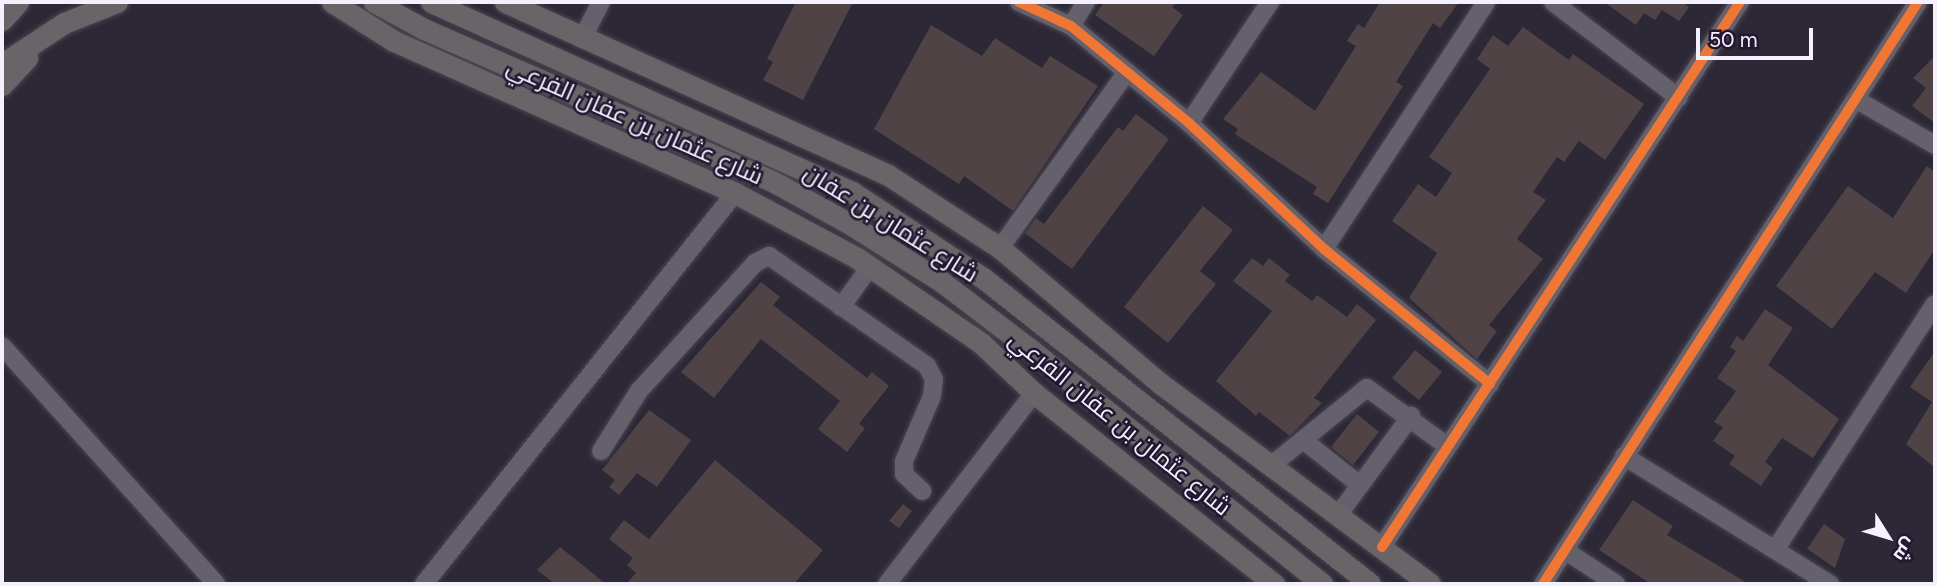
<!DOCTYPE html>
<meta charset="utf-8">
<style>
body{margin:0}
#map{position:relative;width:1937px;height:586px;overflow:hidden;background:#2d2836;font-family:Figtree,Cairo,sans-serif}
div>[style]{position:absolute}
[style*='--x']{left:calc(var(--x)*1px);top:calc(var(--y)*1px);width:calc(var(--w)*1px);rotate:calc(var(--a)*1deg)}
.building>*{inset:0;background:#504346}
.roads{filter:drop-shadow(0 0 2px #4a4652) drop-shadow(0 0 2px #4a4652)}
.minor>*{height:18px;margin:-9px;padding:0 9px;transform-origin:9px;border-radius:9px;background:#64606c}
.major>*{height:21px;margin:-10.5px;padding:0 10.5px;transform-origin:10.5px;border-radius:10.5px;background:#696468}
.cycleway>*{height:10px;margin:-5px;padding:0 5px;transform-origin:5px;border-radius:5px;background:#f07635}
span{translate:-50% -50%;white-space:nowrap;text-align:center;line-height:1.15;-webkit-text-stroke:5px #221832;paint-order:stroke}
.street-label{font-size:24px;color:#f4f0fe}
.frame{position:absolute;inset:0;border:4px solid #f4f0fe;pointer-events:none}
.north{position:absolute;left:1853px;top:502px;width:70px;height:70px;-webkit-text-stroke:5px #221832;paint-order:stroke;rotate:127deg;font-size:19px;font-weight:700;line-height:28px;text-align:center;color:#f4f0fe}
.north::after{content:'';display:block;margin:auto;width:24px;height:32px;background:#f4f0fe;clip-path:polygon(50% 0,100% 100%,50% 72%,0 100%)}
.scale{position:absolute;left:1696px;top:28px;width:117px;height:32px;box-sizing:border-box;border:4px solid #f4f0fe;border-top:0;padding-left:9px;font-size:21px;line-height:24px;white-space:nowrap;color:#f4f0fe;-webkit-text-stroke:5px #221832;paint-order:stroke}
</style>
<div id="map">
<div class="building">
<div style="clip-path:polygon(796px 2px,853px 2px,803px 100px,763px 80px,773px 62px,767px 59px)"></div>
<div style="clip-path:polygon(1104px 2px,1177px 2px,1172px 7px,1183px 15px,1154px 56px,1095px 15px)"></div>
<div style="clip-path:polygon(1380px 2px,1459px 2px,1440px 28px,1433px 23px,1396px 82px,1403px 86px,1328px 203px,1313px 194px,1317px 187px,1235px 134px,1238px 129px,1223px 119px,1261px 72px,1315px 111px,1356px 46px,1347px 41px,1358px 24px,1364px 28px)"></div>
<div style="clip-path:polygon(1604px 2px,1682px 2px,1689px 7px,1679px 21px,1662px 10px,1655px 20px,1644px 13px,1636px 25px)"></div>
<div style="clip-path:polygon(931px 25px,982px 56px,995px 38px,1042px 68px,1050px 56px,1098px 86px,1013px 211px,964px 176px,959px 184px,874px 129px)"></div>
<div style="clip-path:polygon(1523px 27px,1569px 60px,1573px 54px,1644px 104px,1605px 160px,1579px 141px,1564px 162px,1557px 157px,1533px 192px,1546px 200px,1517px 239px,1543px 259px,1489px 325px,1497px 331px,1477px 359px,1409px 298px,1437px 253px,1392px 221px,1418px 184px,1436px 197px,1452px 173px,1429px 157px,1490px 69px,1477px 59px,1493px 35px,1508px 46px)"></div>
<div style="clip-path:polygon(1935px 56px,1935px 123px,1912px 106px,1926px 88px,1913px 78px)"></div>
<div style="clip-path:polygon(1136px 114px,1169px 139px,1072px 269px,1025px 233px,1036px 218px,1044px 224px,1118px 127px,1123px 131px)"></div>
<div style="clip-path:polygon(1927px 166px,1935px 172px,1935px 249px,1906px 293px,1875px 272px,1832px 329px,1776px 286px,1848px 186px,1893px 218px)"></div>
<div style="clip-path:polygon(1203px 206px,1233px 230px,1200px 271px,1216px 284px,1168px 343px,1124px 307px)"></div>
<div style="clip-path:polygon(1252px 258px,1263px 266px,1269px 258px,1290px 275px,1285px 281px,1312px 301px,1317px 295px,1347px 317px,1357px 304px,1376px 320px,1314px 398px,1322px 403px,1290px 436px,1259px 412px,1256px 416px,1216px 381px,1272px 311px,1233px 281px)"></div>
<div style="clip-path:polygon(761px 282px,780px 297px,773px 305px,867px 378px,872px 372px,889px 386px,859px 424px,865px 428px,847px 452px,818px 429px,840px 401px,761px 339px,714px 398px,681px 372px)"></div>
<div style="clip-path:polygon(1765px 309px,1793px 328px,1768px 365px,1839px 419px,1813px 458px,1782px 438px,1765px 462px,1773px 468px,1761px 486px,1729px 464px,1735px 456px,1713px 441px,1723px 427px,1714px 422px,1736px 391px,1717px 378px,1736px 351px,1730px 347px,1737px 336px,1743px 341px)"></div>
<div style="clip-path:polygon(1415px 350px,1442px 372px,1419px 400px,1392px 378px)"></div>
<div style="clip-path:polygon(1935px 351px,1935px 468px,1906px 444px,1932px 402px,1910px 387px)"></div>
<div style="clip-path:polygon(649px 410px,691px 440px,657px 487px,637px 473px,619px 495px,609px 487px,615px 480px,602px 470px)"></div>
<div style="clip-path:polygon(1357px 414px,1379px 432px,1353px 465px,1331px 447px)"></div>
<div style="clip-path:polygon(715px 460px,823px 550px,794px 584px,626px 584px,636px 573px,627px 565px,633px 558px,609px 539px,624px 520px,649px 539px)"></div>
<div style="clip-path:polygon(1633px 500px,1673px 526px,1667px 535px,1749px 584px,1651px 584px,1599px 550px)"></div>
<div style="clip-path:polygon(903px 504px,912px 511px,899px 528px,889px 521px)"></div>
<div style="clip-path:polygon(1824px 524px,1845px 539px,1835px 568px,1807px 549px)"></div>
<div style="clip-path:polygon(560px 547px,606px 584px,555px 584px,537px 570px)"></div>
</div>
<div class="roads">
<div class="minor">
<div style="--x:1019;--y:2;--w:57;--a:24.8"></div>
<div style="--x:1071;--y:26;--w:153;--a:39.4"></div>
<div style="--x:1189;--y:123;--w:185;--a:43"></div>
<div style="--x:1324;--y:249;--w:214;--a:39.1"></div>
<div style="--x:1553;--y:2;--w:158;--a:37.3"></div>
<div style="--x:1071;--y:26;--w:28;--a:-58"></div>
<div style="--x:582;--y:39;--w:42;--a:-62.8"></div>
<div style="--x:1857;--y:100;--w:90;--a:30"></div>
<div style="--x:1189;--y:123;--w:146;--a:-56.2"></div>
<div style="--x:1000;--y:248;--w:217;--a:-54.2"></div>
<div style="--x:1324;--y:249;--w:295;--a:-56.7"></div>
<div style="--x:841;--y:307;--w:49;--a:-54.1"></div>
<div style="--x:2;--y:346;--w:320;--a:48"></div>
<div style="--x:1303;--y:440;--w:73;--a:38.3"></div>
<div style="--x:601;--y:451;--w:71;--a:-57.7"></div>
<div style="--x:639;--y:391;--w:173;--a:-47.8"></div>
<div style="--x:755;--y:263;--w:16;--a:-27"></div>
<div style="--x:769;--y:256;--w:193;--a:34.8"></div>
<div style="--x:927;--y:366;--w:15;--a:62"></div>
<div style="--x:934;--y:379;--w:17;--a:97"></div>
<div style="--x:932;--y:396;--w:71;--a:113.3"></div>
<div style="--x:904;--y:461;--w:13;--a:90"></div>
<div style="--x:904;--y:474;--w:25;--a:43"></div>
<div style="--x:1624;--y:456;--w:243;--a:31.9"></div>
<div style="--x:1273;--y:464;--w:121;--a:-39"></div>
<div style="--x:1367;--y:388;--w:99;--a:35.9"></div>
<div style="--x:1339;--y:514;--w:122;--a:-53.7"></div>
<div style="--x:1382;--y:547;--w:652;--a:-56.7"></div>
<div style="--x:1775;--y:550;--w:293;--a:-57"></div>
<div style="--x:1566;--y:551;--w:60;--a:33.4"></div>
<div style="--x:424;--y:584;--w:500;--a:-51.5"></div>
<div style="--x:887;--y:584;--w:241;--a:-52.4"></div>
<div style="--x:1543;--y:584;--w:692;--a:-57.21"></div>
</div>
<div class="major">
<div style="--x:332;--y:2;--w:73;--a:32.2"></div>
<div style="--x:394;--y:41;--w:373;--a:24"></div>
<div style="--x:735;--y:193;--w:138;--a:28"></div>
<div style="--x:857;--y:258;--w:150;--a:34.4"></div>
<div style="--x:981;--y:343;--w:73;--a:43.3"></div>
<div style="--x:1034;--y:393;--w:307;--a:38.5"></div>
<div style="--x:374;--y:2;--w:57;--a:28.4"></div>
<div style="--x:424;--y:29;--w:382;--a:23.6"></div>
<div style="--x:774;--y:182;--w:87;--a:28.9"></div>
<div style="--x:850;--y:224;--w:109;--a:32.2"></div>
<div style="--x:942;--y:282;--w:111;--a:37.3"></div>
<div style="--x:1030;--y:349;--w:375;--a:38.8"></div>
<div style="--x:431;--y:2;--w:462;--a:24.3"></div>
<div style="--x:852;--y:192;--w:157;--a:33.3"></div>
<div style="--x:983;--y:278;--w:493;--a:38.3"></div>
<div style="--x:505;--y:2;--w:420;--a:24.3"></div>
<div style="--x:888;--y:175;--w:134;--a:33.1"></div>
<div style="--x:1000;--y:248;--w:211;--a:40.2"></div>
<div style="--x:1161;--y:384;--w:335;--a:36.6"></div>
<div style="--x:2;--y:20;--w:24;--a:-48"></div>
<div style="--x:2;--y:64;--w:74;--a:-33.5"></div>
<div style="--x:64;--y:23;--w:57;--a:-21.6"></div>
<div style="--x:2;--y:85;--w:37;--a:-47"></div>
</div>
</div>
<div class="cycleway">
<div style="--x:1019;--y:2;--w:57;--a:24.8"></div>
<div style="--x:1071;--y:26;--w:153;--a:39.4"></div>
<div style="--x:1189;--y:123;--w:185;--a:43"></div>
<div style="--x:1324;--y:249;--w:214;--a:39.1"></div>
<div style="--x:1382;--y:547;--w:652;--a:-56.7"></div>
<div style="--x:1543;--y:584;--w:692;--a:-57.21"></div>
</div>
<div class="street-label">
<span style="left:635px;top:121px;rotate:24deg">شارع عثمان بن عفان الفرعي</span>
<span style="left:891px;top:223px;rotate:32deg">شارع عثمان بن عفان</span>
<span style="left:1120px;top:423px;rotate:39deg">شارع عثمان بن عفان الفرعي</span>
</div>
<div class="frame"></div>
<div class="north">ش</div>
<div class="scale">50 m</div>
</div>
